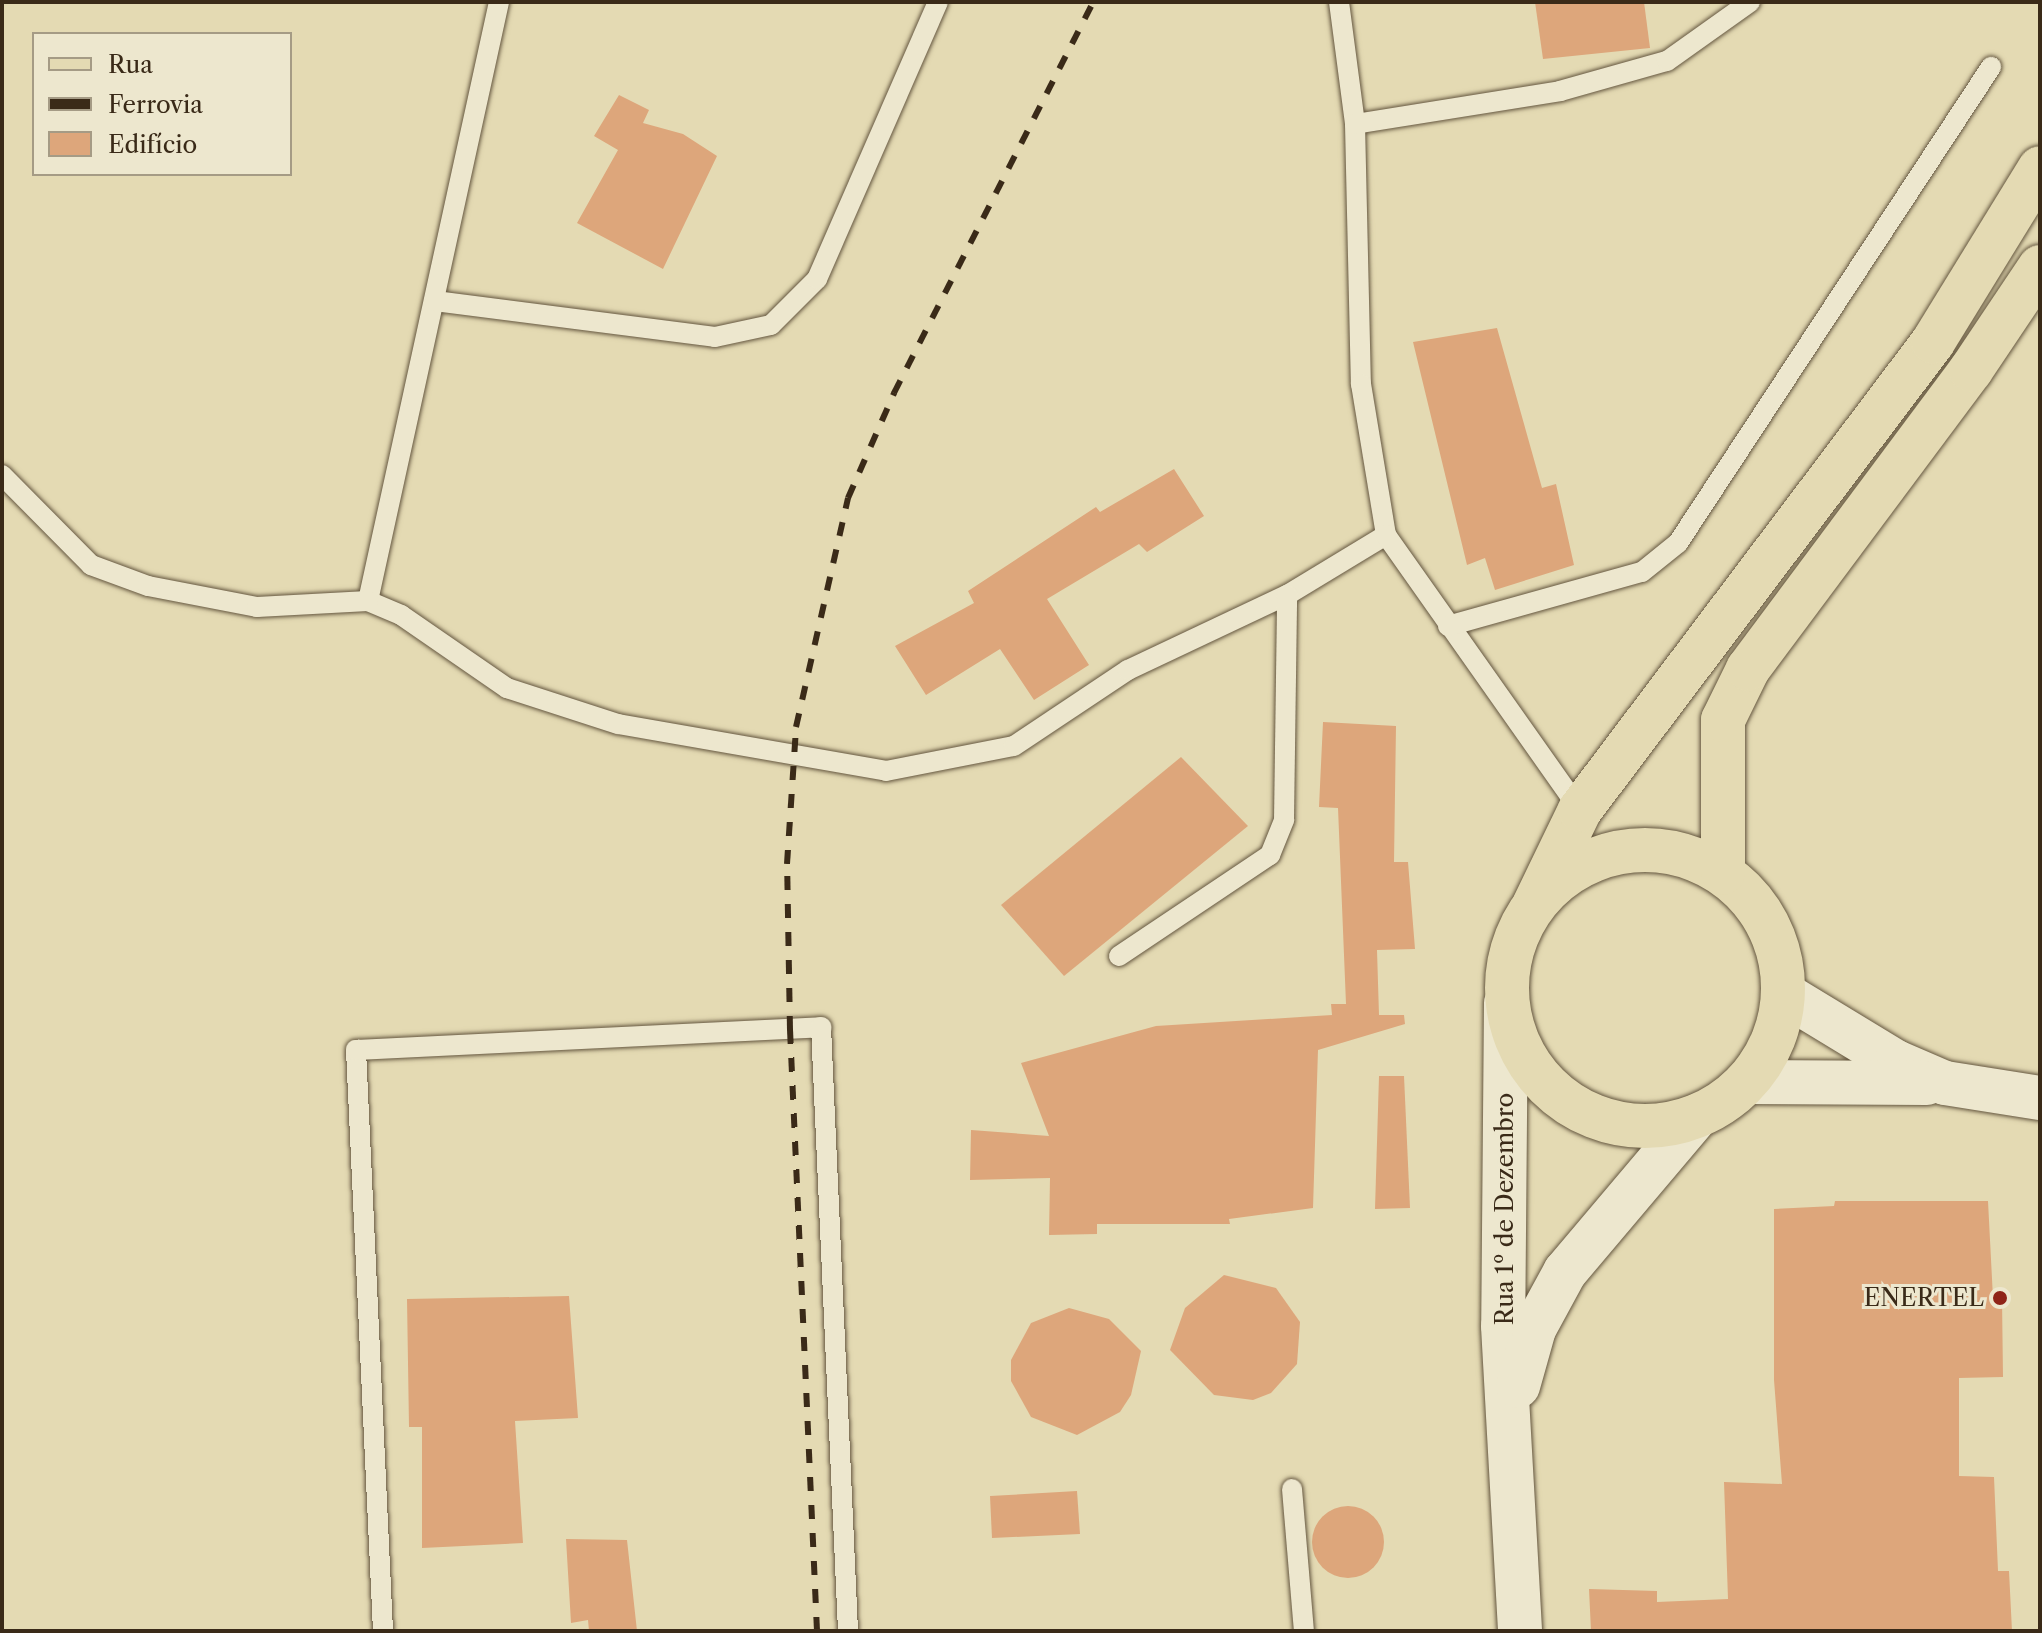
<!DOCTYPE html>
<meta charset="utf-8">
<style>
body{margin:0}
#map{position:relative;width:2042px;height:1633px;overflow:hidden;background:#e4dab3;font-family:"Libre Caslon Text",serif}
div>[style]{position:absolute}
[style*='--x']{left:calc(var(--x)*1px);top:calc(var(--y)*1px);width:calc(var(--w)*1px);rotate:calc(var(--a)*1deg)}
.building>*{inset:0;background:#dda67b}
.round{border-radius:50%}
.roads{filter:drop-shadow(0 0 2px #64563f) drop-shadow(0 0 2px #64563f)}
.service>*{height:20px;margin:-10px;padding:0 10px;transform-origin:10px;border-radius:10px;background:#ede7ce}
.tertiary>*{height:44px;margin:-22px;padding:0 22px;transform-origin:22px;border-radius:22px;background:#ede7ce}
.secondary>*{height:44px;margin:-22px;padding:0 22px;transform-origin:22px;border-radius:22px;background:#ede7ce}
.primary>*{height:44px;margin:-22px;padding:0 22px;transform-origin:22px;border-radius:22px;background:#e4dab3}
.primary>.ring{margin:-22px;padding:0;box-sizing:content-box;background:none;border:44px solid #e4dab3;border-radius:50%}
.rail>*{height:6px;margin-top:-3px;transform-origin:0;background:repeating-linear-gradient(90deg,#3a2a18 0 14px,transparent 0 28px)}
.dots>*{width:22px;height:22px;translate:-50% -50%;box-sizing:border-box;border:4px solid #ede7ce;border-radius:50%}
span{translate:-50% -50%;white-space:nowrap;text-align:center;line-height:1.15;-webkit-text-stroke:6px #ede7ce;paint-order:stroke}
.street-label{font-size:24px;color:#3a2a18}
.poi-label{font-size:24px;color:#3a2a18}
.right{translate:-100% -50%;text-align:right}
.frame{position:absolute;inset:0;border:4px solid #3a2a18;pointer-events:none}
.legend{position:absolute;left:32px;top:32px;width:260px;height:144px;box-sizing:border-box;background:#ede7ce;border:2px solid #a59b85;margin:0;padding:10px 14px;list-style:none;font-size:24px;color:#3a2a18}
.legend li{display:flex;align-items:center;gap:16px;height:40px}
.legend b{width:40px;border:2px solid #a59b85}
</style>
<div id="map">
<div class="building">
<div style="clip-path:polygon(1535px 2px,1644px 2px,1650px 48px,1543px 59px)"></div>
<div style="clip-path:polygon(619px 95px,649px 110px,643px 123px,683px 134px,717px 156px,663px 269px,577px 223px,618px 150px,594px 136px)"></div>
<div style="clip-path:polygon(1497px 328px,1542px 488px,1556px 484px,1574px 565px,1495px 590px,1485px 558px,1467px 565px,1413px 342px)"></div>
<div style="clip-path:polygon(1174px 469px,1204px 516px,1147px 552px,1139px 544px,1047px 599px,1089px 665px,1034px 700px,1000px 649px,926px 695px,895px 646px,974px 603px,968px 591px,1096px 507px,1100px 512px)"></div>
<div style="clip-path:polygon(1323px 722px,1396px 726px,1394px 862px,1408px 862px,1415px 949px,1377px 950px,1379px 1015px,1404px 1015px,1405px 1024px,1318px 1050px,1313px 1208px,1229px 1219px,1230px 1224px,1097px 1224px,1097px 1234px,1049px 1235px,1050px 1178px,970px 1180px,971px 1130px,1049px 1136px,1021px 1063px,1156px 1026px,1332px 1015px,1331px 1004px,1346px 1004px,1338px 808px,1319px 807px)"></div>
<div style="clip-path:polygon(1181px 757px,1248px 826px,1064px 976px,1001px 905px)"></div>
<div style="clip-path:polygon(1379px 1076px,1404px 1076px,1410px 1208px,1375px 1209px)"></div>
<div style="clip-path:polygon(1835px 1201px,1988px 1201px,1993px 1298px,2002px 1298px,2003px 1377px,1959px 1378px,1959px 1476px,1994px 1477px,1998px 1571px,2009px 1571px,2012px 1631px,1591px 1631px,1589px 1589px,1657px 1591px,1657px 1602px,1728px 1599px,1724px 1482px,1782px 1484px,1774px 1380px,1774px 1209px,1834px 1206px)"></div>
<div style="clip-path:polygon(1224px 1275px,1276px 1288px,1300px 1322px,1297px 1364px,1271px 1393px,1253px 1400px,1214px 1395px,1170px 1350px,1185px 1308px)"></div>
<div style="clip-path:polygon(569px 1296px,578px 1418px,515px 1421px,523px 1543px,422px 1548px,422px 1427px,409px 1427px,407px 1299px)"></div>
<div style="clip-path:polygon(1069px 1308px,1109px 1319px,1141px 1351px,1131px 1395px,1120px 1412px,1077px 1435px,1031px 1417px,1011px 1381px,1011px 1360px,1031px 1323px)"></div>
<div style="clip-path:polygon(1077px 1491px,1080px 1534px,992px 1538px,990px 1496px)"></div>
<div class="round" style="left:1312px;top:1506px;width:72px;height:72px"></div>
<div style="clip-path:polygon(566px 1539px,627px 1540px,637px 1631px,589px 1631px,588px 1620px,571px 1623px)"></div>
</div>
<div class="roads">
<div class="service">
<div style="--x:499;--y:2;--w:613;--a:102.34"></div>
<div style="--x:368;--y:601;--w:36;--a:23"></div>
<div style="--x:401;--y:615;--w:129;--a:34.6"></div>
<div style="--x:507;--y:688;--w:117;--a:18"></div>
<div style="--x:618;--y:724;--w:272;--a:9.9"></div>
<div style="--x:886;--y:771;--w:130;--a:-11.1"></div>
<div style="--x:1014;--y:746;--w:137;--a:-33.7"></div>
<div style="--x:1128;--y:670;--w:176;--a:-25.3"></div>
<div style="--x:1287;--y:595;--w:116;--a:-31.2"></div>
<div style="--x:1339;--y:2;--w:123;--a:82.5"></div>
<div style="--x:1355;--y:124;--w:260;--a:88.7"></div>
<div style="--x:1361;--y:384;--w:153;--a:80.6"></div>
<div style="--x:1386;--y:535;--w:337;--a:54.8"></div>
<div style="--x:1355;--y:124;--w:208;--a:-9.1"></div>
<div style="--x:1560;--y:91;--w:111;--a:-15.7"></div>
<div style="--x:1667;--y:61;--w:102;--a:-35.4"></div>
<div style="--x:435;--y:301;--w:282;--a:7.3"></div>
<div style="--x:715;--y:337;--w:57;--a:-12.1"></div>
<div style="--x:771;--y:325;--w:65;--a:-45"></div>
<div style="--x:817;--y:279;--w:302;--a:-66.4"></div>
<div style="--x:2;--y:475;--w:127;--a:45.3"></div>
<div style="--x:91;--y:565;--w:61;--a:20.2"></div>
<div style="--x:148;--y:586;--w:111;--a:10.9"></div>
<div style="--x:257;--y:607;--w:111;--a:-3.1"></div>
<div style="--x:1448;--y:626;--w:201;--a:-15.6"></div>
<div style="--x:1642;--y:572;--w:46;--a:-38.9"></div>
<div style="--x:1678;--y:543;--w:570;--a:-56.67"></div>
<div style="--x:1119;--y:956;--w:182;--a:-33.8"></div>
<div style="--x:1270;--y:855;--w:38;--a:-68"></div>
<div style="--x:1284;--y:820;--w:225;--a:-89.2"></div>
<div style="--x:1292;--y:1489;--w:143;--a:85.2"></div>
<div style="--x:383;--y:1631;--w:582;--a:-92.66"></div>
<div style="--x:356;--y:1050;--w:466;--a:-2.8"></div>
<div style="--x:821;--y:1027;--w:605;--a:87.44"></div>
</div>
<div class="tertiary">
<div style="--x:1784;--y:994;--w:131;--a:31.3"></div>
<div style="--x:1896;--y:1062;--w:53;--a:23.2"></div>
<div style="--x:1945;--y:1083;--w:96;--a:9"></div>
<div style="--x:1747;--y:1082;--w:180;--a:0.3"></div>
</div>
<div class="secondary">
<div style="--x:1506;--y:1003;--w:323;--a:90.5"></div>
<div style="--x:1503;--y:1326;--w:305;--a:86.8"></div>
<div style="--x:1518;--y:1386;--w:59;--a:-74.3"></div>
<div style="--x:1534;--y:1329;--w:65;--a:-61.5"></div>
<div style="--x:1565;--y:1272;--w:204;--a:-49.8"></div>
</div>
<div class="primary">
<div class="ring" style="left:1507px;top:850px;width:232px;height:232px"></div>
<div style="--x:1723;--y:873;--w:153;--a:-90"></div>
<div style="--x:1723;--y:720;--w:57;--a:-63.9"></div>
<div style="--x:1748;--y:669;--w:373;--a:-53.3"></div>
<div style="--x:1971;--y:370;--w:124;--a:-56.2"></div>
<div style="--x:1534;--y:905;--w:106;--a:-64.2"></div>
<div style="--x:1580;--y:810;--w:586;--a:-52.97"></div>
<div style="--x:1933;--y:342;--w:204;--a:-58.4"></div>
</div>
</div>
<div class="rail">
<div style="--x:817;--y:1631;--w:602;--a:-92.57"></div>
<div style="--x:790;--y:1030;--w:166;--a:-91"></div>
<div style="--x:787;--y:864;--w:137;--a:-86.2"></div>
<div style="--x:796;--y:727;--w:235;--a:-77.2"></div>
<div style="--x:848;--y:498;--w:115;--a:-66.3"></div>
<div style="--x:894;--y:393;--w:439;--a:-63"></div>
</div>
<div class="dots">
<div style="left:2000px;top:1298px;background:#8f2418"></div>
</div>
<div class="street-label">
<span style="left:1505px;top:1209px;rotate:-90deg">Rua 1º de Dezembro</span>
</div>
<div class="poi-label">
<span class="right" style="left:1984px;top:1298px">ENERTEL</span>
</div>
<div class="frame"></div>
<ul class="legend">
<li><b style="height:10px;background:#e4dab3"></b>Rua</li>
<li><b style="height:10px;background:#3a2a18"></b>Ferrovia</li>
<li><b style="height:22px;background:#dda67b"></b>Edifício</li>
</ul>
</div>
